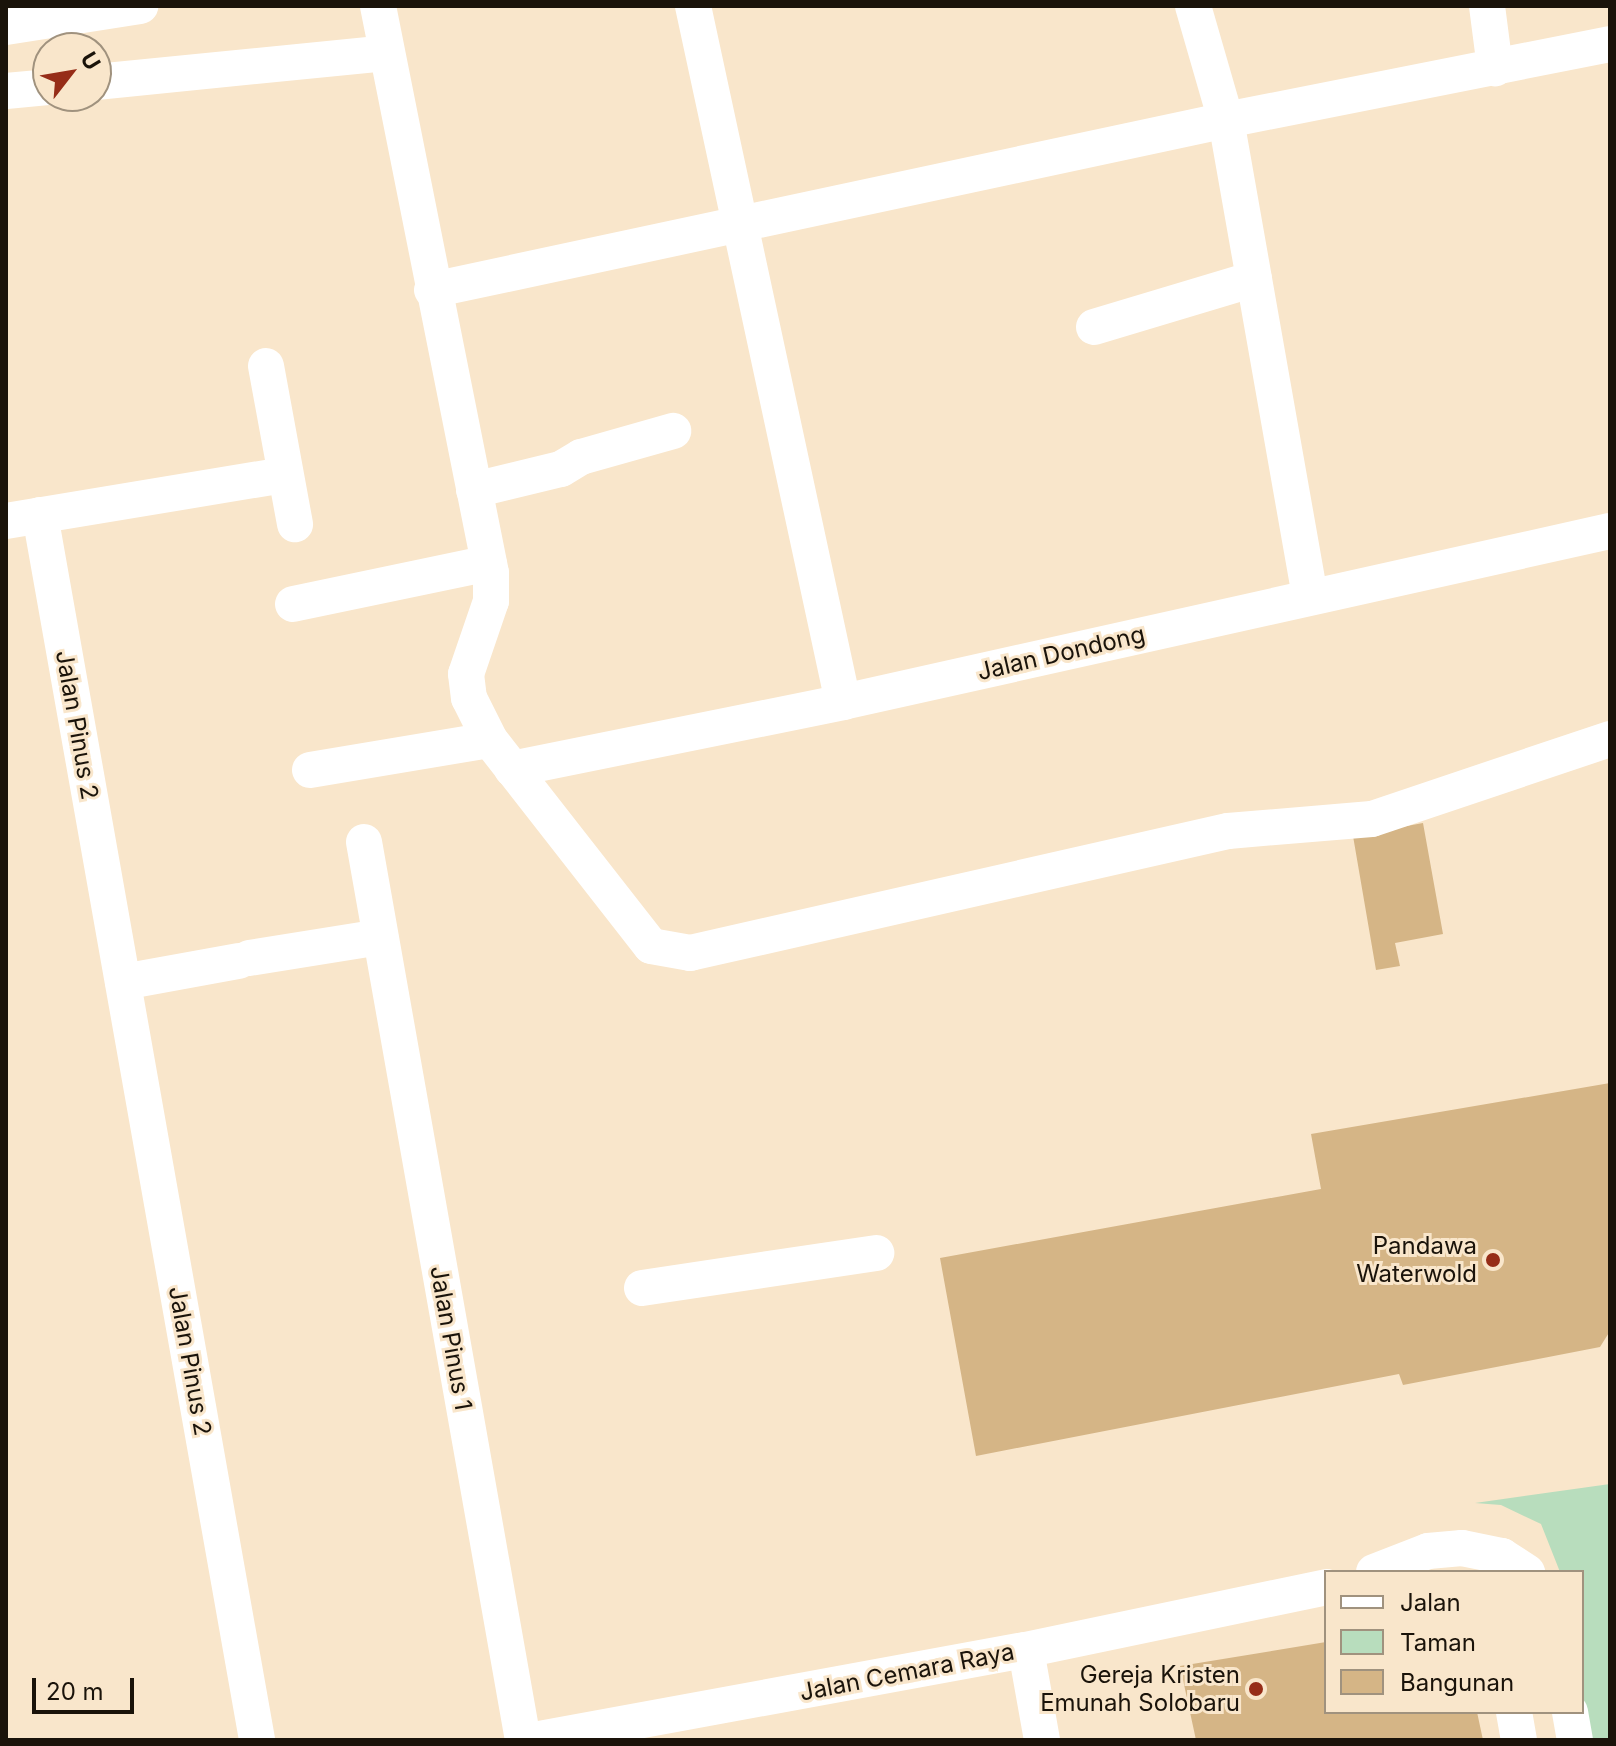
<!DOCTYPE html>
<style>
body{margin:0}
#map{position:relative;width:1616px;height:1746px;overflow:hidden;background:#f9e6cb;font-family:Inter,sans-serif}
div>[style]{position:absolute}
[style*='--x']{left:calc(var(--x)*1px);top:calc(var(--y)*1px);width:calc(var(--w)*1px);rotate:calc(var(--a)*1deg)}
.green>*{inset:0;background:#b8ddbd}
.building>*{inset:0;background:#d5b586}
.minor>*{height:36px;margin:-18px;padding:0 18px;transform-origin:18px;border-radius:18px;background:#fff}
.dots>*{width:22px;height:22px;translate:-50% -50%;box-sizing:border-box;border:4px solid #f9e6cb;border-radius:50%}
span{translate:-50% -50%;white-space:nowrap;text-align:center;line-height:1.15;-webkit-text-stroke:6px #f9e6cb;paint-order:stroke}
.street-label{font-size:24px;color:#1a130a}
.poi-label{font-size:24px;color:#1a130a}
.right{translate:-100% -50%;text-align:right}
.frame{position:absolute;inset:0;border:8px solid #1a130a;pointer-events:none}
.legend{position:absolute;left:1324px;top:1570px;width:260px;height:144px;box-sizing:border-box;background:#f9e6cb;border:2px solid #a0927e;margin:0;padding:10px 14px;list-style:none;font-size:24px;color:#1a130a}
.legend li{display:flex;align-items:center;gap:16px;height:40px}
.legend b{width:40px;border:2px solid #a0927e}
.north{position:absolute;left:32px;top:32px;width:80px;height:80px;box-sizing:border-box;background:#f9e6cb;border:2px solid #a0927e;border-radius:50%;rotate:59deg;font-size:22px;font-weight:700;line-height:32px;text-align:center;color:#1a130a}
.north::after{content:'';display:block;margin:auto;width:28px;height:36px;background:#962d18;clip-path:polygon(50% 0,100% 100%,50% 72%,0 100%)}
.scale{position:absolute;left:32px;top:1678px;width:102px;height:36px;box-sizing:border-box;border:4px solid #1a130a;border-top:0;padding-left:10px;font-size:24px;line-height:28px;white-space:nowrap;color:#1a130a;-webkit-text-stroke:6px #f9e6cb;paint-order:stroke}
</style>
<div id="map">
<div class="green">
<div style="clip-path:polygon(1610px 1484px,1610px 1740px,1591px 1740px,1582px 1693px,1582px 1572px,1560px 1572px,1541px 1524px,1501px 1505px,1475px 1503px)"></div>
</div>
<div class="building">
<div style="clip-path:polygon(1423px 823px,1443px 934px,1395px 943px,1400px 966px,1376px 970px,1353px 836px)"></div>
<div style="clip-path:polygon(1610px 1083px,1610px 1331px,1600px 1347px,1403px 1385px,1399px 1374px,976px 1456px,940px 1258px,1321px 1189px,1311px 1134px)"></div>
<div style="clip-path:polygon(1326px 1642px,1326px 1712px,1477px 1712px,1483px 1740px,1196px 1740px,1180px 1666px)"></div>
</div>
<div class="minor">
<div style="--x:378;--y:6;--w:578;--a:78.73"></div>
<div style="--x:491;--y:573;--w:28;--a:90"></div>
<div style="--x:491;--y:601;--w:77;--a:108.9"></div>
<div style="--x:466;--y:674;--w:24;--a:83"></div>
<div style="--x:469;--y:698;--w:47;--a:63.4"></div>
<div style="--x:490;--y:740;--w:261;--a:52"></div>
<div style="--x:651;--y:946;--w:40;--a:10"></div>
<div style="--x:690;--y:953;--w:552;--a:-12.78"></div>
<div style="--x:1228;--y:831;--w:144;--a:-4.8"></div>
<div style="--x:1372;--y:819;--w:251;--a:-18.6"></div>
<div style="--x:693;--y:6;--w:712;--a:77.84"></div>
<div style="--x:1193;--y:6;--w:119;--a:73.9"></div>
<div style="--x:1226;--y:120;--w:484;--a:80"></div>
<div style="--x:1487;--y:6;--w:63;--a:82.6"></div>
<div style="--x:6;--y:27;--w:136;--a:-8.9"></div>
<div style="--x:96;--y:82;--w:289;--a:-5.7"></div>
<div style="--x:6;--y:91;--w:42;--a:-5.4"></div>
<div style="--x:432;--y:290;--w:812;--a:-12.08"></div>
<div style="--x:1226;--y:120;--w:391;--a:-11.2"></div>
<div style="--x:1094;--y:327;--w:167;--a:-16.7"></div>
<div style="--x:266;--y:366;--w:161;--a:79.6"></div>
<div style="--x:474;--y:490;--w:89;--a:-13.6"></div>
<div style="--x:561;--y:469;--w:23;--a:-31"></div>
<div style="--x:581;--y:457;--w:96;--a:-15.8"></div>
<div style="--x:40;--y:515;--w:1244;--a:79.95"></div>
<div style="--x:6;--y:521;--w:282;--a:-9.4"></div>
<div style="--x:293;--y:604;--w:200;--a:-11.8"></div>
<div style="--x:512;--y:769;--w:338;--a:-11.4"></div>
<div style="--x:843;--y:702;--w:786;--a:-12.57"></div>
<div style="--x:310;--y:770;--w:182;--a:-9.5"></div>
<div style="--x:364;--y:842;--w:912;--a:79.96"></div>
<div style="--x:249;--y:958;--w:133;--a:-9.1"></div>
<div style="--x:123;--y:982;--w:118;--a:-10.3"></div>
<div style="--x:642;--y:1288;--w:237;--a:-8.5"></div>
<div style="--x:1374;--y:1572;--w:58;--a:-21.3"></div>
<div style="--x:1428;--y:1551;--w:34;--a:-5"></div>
<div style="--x:1462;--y:1548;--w:41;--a:11.3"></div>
<div style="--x:1502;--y:1556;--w:30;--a:33"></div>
<div style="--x:1029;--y:1667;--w:74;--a:79.9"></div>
<div style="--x:1514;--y:1712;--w:28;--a:80"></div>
<div style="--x:1570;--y:1712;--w:28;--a:80"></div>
<div style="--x:534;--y:1740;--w:499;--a:-10.4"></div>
<div style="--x:1025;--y:1650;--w:308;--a:-11.8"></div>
</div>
<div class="dots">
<div style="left:1493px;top:1260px;background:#962d18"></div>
<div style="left:1256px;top:1689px;background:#962d18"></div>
</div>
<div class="street-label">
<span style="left:1061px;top:653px;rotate:-13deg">Jalan Dondong</span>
<span style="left:77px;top:725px;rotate:80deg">Jalan Pinus 2</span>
<span style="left:451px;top:1338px;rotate:80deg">Jalan Pinus 1</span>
<span style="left:190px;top:1361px;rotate:80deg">Jalan Pinus 2</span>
<span style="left:907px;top:1672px;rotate:-11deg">Jalan Cemara Raya</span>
</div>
<div class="poi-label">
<span class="right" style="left:1477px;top:1260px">Pandawa<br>Waterwold</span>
<span class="right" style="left:1240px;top:1689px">Gereja Kristen<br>Emunah Solobaru</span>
</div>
<div class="frame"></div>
<ul class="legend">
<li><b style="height:10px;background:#fff"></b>Jalan</li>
<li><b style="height:22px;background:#b8ddbd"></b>Taman</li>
<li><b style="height:22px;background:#d5b586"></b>Bangunan</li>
</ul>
<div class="north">U</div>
<div class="scale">20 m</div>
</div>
